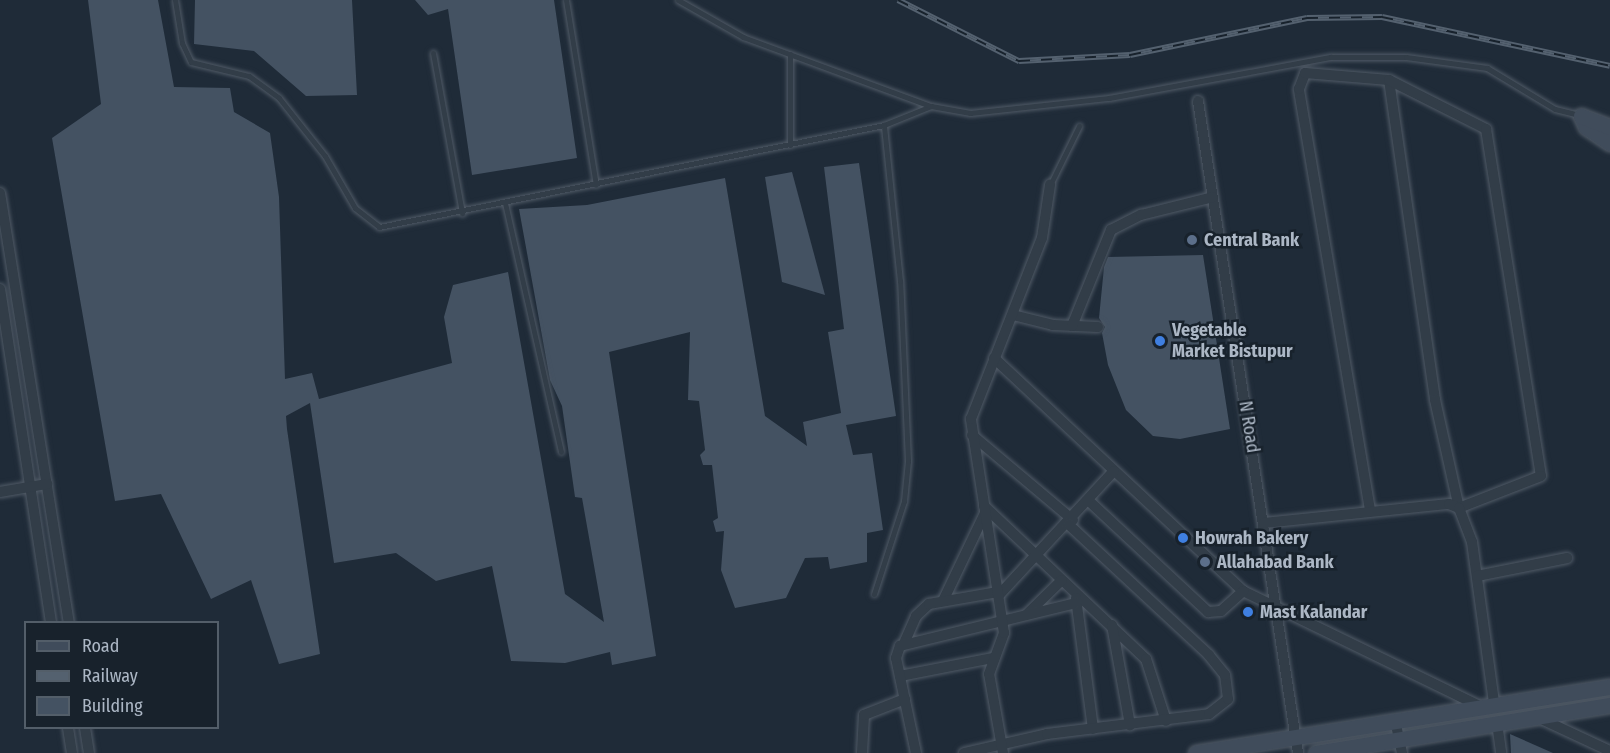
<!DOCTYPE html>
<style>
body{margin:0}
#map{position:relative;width:1610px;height:753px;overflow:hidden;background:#1f2b38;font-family:"Fira Sans Condensed",sans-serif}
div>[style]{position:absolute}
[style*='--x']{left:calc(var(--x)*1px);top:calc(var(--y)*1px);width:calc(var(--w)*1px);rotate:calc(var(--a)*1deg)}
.building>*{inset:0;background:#445262}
.roads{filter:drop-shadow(0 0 2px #505a66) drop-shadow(0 0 2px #505a66)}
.lane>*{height:5px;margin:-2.5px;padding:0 2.5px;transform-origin:2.5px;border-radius:2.5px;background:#323d48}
.street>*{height:10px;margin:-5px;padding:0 5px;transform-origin:5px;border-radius:5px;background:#323d48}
.secondary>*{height:15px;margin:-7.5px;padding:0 7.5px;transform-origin:7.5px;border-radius:7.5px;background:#404c5b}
.rail>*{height:6px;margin-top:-3px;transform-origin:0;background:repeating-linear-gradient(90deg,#18222c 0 11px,#54616f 0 22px);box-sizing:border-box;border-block:2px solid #54616f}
.dots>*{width:16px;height:16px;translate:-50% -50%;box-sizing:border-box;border:3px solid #18222c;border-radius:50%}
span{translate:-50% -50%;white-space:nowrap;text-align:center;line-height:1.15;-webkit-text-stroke:5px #18222c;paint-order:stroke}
.poi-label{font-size:18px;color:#acb7c5;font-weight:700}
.left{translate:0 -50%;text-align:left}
.street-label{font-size:18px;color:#acb7c5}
.legend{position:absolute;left:24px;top:621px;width:195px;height:108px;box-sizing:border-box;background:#18222c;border:2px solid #535e69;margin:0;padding:8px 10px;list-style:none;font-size:18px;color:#acb7c5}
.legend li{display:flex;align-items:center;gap:12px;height:30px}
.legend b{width:30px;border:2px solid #535e69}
</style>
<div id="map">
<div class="building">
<div style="clip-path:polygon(88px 0,158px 0,174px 87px,230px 88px,234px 112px,270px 133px,279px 197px,285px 379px,312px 373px,319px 399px,452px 363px,444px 317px,453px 285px,508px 272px,565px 594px,604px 622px,582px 498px,575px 497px,562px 406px,550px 380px,519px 209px,587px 205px,725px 178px,765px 416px,807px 446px,803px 422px,841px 413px,828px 332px,844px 329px,824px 167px,859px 163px,896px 416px,846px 425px,853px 455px,872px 453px,883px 530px,867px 533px,867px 562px,830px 569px,828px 557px,805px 558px,786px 598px,735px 608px,721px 570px,724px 531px,716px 532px,713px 521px,718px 518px,712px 465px,703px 465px,700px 455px,705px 450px,699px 401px,688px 400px,690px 332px,609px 352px,656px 656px,612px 665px,610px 652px,565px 663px,511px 661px,492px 566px,436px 581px,396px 553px,334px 563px,310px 403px,286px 416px,287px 429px,320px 654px,279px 664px,251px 580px,211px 599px,161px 494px,115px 501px,52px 138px,101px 104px)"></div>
<div style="clip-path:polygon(195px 0,352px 0,357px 95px,306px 96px,254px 51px,194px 44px)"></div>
<div style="clip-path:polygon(415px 0,554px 0,577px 158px,472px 175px,448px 9px,428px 15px)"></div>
<div style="clip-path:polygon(792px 172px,825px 295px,782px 282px,765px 177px)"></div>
<div style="clip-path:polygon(1203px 255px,1230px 429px,1180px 439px,1153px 436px,1126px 410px,1108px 365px,1102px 333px,1105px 327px,1099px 318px,1104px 267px,1108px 257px)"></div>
<div style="clip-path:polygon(1510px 734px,1553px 753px,1511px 753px)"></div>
</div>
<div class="roads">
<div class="lane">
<div style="--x:175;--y:0;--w:44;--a:80.8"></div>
<div style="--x:182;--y:43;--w:21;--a:65"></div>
<div style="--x:191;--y:62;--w:60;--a:13.6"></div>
<div style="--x:249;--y:76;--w:37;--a:36"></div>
<div style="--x:279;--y:98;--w:74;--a:51.6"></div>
<div style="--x:325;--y:156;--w:60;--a:60"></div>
<div style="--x:355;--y:208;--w:31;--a:38"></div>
<div style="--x:379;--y:227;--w:515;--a:-11.42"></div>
<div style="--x:884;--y:125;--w:51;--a:-22"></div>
<div style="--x:566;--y:0;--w:187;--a:80.8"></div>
<div style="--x:678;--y:0;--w:75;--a:29.6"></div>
<div style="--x:743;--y:37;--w:200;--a:20.2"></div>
<div style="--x:931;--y:106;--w:40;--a:10"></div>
<div style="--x:970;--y:113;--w:140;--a:-6.2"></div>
<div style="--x:1109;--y:98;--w:226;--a:-10.5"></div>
<div style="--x:1331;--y:57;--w:75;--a:0"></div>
<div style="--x:1406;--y:57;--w:82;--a:7.7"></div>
<div style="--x:1487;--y:68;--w:79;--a:31.1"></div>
<div style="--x:1555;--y:109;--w:25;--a:14"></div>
<div style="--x:433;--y:53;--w:163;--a:79.7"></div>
<div style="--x:790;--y:145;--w:91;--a:-90"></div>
<div style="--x:1050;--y:185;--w:66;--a:-63.8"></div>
<div style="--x:505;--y:203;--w:255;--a:77.3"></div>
<div style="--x:874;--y:594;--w:98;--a:-72.1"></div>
<div style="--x:904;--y:501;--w:40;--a:-84.3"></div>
<div style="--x:908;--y:461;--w:180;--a:-92.5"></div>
<div style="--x:900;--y:281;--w:157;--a:-95.9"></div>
</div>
<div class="street">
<div style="--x:1389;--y:80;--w:323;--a:81.8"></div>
<div style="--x:1435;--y:400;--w:111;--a:77.5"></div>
<div style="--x:1198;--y:101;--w:660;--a:81.28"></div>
<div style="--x:0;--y:193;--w:435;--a:80.9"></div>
<div style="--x:0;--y:289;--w:337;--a:81.3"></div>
<div style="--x:1013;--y:315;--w:41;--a:14"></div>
<div style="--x:1053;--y:325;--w:45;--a:2.5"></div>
<div style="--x:1072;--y:326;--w:104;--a:-67.9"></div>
<div style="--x:1111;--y:230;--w:34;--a:-27"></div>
<div style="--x:1141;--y:215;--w:74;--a:-14"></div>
<div style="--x:994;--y:358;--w:341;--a:43.1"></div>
<div style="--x:1243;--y:591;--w:263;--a:25.9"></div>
<div style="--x:972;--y:435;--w:132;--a:40.1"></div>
<div style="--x:0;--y:492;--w:48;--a:-9.7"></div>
<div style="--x:1089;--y:501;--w:163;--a:43"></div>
<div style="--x:1208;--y:612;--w:13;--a:-4"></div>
<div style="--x:1221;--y:611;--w:30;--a:-42"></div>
<div style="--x:984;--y:506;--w:223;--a:43.4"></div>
<div style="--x:1146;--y:659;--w:65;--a:72.1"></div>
<div style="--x:1370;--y:510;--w:427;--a:-99.6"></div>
<div style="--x:1299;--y:89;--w:17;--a:-69"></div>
<div style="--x:1305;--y:73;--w:84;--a:4.8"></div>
<div style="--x:1389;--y:80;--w:109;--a:26.8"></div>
<div style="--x:1486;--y:129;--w:351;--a:81"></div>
<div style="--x:1541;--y:476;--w:88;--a:158.7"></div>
<div style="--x:1264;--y:523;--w:186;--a:-5.9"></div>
<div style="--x:1449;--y:504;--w:11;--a:22"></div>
<div style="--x:1459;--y:508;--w:36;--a:69"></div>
<div style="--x:1472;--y:542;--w:162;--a:82.2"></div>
<div style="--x:1477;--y:576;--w:92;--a:-11.3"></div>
<div style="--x:999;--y:595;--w:169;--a:-47.2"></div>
<div style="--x:1076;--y:598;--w:132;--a:82.6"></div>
<div style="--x:943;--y:601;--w:98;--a:-64.5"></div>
<div style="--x:1026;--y:615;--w:50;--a:-44.2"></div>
<div style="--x:1112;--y:625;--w:102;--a:79.8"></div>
<div style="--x:905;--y:641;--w:27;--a:-66"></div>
<div style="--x:916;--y:616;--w:18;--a:-43"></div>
<div style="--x:929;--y:604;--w:70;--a:-9.9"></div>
<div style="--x:900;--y:676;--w:95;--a:-11"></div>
<div style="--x:1537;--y:717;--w:81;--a:25"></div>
<div style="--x:1395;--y:720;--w:34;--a:78"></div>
<div style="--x:1497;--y:723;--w:30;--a:82"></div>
<div style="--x:68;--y:728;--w:25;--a:81"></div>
<div style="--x:85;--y:728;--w:25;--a:81"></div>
<div style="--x:862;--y:753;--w:38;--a:-87"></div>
<div style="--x:864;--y:715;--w:44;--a:-21.3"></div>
<div style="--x:916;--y:753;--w:97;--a:-101.9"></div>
<div style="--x:896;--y:658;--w:13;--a:-72"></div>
<div style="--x:900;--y:646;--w:182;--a:-13.7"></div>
<div style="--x:964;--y:753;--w:85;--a:-12.9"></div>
<div style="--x:1047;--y:734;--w:163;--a:-7"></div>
<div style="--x:1209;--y:714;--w:24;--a:-38"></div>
<div style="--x:1228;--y:699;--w:24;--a:-97"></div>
<div style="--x:1225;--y:675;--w:26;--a:-129"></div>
<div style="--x:1209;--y:655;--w:192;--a:-137.1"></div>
<div style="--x:1003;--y:753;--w:80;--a:-100"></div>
<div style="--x:989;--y:674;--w:44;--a:-69.9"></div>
<div style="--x:1004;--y:633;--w:217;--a:-98.8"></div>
<div style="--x:971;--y:419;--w:194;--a:-68.6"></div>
<div style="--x:1042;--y:238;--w:54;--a:-81.4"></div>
</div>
<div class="secondary">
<div style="--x:1581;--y:116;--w:12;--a:66"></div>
<div style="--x:1586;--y:127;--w:29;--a:34"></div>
<div style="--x:1581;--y:116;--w:31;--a:21"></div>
<div style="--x:1196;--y:753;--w:419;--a:-9.1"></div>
<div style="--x:1316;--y:753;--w:298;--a:-9.3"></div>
</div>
</div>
<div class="rail">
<div style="--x:898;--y:0;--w:136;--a:26.8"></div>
<div style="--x:1019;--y:61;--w:111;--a:-3.1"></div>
<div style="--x:1130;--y:55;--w:181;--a:-11.8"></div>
<div style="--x:1307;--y:18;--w:75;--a:-0.8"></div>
<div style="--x:1382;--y:17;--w:233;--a:12.1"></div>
</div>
<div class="dots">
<div style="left:1192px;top:240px;background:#5c6f8a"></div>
<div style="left:1160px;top:341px;background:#3f7fe0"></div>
<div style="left:1183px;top:538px;background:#3f7fe0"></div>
<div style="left:1205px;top:562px;background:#5c6f8a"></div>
<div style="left:1248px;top:612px;background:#3f7fe0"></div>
</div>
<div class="poi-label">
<span class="left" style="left:1204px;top:240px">Central Bank</span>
<span class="left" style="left:1172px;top:341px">Vegetable<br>Market Bistupur</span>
<span class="left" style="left:1195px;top:538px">Howrah Bakery</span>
<span class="left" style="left:1217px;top:562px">Allahabad Bank</span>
<span class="left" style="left:1260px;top:612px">Mast Kalandar</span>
</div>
<div class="street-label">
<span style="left:1249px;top:427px;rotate:81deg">N Road</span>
</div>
<ul class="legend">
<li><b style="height:8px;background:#404c5b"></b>Road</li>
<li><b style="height:8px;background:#54616f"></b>Railway</li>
<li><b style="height:16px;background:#445262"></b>Building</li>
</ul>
</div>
